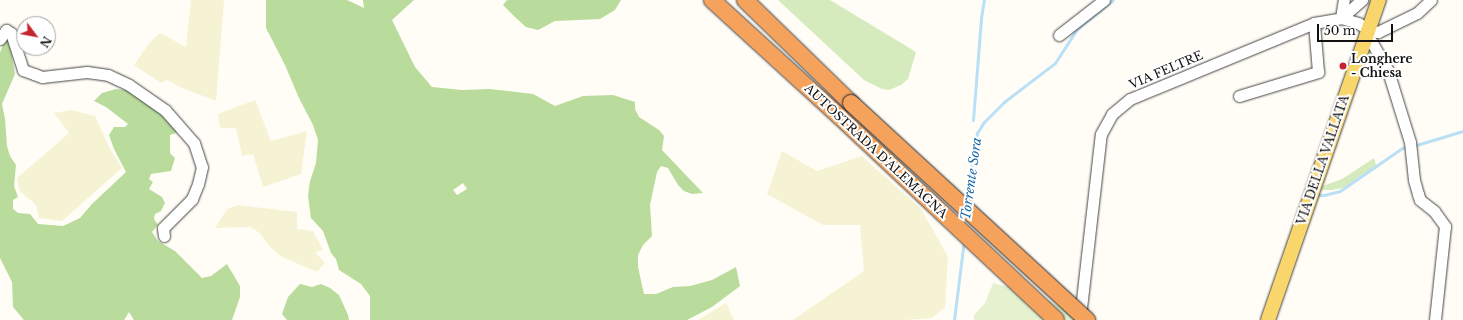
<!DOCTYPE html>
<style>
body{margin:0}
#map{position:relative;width:1463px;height:320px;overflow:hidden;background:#fffdf5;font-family:"Libre Baskerville",serif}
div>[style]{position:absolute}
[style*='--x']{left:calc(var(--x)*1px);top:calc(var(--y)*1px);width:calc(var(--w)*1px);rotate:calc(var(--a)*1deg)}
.farmland>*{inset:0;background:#f6f3d4}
.green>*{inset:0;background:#d5ebbd}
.forest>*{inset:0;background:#b9dc9c}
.pitch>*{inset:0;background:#e6f2cf}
.stream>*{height:3px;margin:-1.5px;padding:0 1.5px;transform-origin:1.5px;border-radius:1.5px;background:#b9e0f7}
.roads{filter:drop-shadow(0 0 1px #444) drop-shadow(0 0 1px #444)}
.minor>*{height:11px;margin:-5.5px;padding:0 5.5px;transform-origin:5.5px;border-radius:5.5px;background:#fff}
.major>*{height:14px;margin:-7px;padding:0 7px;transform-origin:7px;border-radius:7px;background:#f9d66b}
.highway>*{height:16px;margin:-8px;padding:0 8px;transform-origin:8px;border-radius:8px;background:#f5a25d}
.bridges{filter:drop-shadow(0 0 1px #222) drop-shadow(0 0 1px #222)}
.highway-bridge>*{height:16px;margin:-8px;padding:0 8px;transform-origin:8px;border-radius:8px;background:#f5a25d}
.dots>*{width:11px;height:11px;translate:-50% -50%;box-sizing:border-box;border:2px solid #fff;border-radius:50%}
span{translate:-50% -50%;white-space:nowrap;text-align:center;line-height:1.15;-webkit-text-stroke:4px #fff;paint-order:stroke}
.poi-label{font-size:12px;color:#111;font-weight:700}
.left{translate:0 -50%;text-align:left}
.street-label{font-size:12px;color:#111}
.water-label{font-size:13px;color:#1768a6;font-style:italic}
.north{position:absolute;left:16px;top:16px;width:40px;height:40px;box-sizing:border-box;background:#fff;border:1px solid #a0a0a0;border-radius:50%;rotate:122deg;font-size:11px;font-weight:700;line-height:16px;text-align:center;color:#111}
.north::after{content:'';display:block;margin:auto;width:14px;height:18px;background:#c4262e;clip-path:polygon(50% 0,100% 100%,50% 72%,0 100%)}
.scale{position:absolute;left:1317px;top:24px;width:76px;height:18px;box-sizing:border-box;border:2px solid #111;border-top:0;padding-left:5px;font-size:12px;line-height:14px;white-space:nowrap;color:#111;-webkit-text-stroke:3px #fff;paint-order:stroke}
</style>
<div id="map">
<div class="farmland">
<div style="clip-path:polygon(191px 0,224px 0,216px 101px,182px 88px,167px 80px,161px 83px,134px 65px,150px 42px,160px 33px,186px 47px)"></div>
<div style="clip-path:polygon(255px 100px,271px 141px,307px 131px,301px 174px,263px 187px,253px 154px,242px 156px,236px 128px,220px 128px,218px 114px)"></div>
<div style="clip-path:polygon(71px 110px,95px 116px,109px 147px,122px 168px,62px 221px,39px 218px,36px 205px,19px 190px,17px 178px,69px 133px,54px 113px)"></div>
<div style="clip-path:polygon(782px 151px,817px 171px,862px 156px,921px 209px,948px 257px,945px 307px,932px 318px,905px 320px,793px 320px,864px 271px,860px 225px,823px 225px,767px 194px)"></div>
<div style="clip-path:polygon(238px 205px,297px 212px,297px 229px,313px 231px,323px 250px,315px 252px,325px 263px,317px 272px,282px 257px,269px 246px,260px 233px,250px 227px,215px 228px,227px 209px)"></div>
<div style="clip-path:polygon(726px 303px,734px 320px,698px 320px)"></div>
</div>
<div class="green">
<div style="clip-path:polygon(778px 0,830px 0,916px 52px,908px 79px,901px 85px,889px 90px,882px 89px,864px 80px)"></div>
<div style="clip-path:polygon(1374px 158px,1377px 168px,1343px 188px,1332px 190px,1322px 190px,1323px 186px,1342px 179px)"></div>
</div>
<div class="forest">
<div style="clip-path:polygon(evenodd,266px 0,347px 0,364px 8px,363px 0,414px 0,392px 20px,415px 67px,432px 87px,462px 90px,490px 89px,533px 94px,555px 106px,583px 96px,613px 95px,635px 102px,635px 109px,639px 117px,659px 130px,664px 136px,662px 150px,703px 193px,692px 194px,684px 191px,678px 185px,668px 168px,661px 166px,657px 172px,650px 205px,652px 236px,643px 245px,638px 255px,638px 267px,644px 294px,656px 294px,673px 287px,690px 286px,712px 280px,736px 267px,740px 286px,712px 307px,687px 320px,370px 320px,370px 296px,361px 284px,339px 270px,336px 259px,331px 253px,323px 231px,311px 218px,308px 196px,310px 181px,316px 163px,318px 140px,313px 125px,299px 98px,285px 65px,266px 28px,266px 0,463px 183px,467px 189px,457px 195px,453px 190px,463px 183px)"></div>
<div style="clip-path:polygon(507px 0,621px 0,615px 10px,600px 19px,555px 21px,538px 30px,526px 27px,516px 18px,503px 5px)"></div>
<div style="clip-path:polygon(5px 38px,10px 45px,15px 74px,2px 104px,5px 119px,7px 146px,10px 156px,16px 165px,14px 186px,18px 197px,13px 200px,13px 209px,18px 213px,30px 214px,38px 224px,63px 226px,80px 218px,92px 204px,126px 172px,114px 149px,109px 135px,114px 127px,125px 127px,128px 124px,106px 107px,94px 101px,102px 93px,116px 89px,136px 91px,181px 131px,170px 135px,170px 153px,175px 158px,171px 171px,151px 174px,149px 179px,153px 182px,149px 189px,162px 197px,165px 203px,161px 211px,155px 214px,154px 219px,158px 225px,152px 232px,158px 241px,175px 251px,202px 278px,211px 276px,227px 264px,240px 286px,240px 297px,232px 320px,134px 320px,129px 312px,124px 320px,24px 320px,13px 307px,12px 282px,0 258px,0 53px)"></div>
<div style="clip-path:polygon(300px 284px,312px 287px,321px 284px,330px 288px,339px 295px,348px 315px,349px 320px,287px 320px,282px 314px,288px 297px)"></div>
</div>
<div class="pitch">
<div style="clip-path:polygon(993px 283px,1037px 295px,1078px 315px,1077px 320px,974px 320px,974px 315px,985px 303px)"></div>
</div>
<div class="stream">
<div style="--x:973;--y:120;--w:102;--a:-85.5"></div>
<div style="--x:981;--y:18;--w:18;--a:-81"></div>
<div style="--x:1413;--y:146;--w:52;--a:-16.7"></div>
<div style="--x:1317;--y:195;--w:7;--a:0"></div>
<div style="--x:1324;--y:195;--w:16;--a:-14"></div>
<div style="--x:1340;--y:191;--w:75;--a:-34.7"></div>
<div style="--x:1402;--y:148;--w:6;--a:-9"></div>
<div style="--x:968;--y:203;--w:51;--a:-84.4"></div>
<div style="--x:973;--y:152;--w:19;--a:-78"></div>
<div style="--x:977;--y:133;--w:13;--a:-58"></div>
<div style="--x:984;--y:122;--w:28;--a:-45"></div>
<div style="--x:1004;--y:102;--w:64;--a:-37.4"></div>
<div style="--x:1055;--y:63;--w:40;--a:-57.1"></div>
<div style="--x:1077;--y:29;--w:46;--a:-38.9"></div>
<div style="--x:954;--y:320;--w:81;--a:-82.9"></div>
</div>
<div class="roads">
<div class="minor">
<div style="--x:1341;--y:18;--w:28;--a:-41"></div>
<div style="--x:1341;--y:18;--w:18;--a:-81"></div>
<div style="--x:1059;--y:35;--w:57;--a:-37.9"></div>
<div style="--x:0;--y:39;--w:11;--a:-56"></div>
<div style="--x:6;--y:30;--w:6;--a:31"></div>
<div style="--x:11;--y:33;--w:39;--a:72"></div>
<div style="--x:23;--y:70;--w:12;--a:20"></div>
<div style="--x:34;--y:74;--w:9;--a:21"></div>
<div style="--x:42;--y:77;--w:45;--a:-6.3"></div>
<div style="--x:87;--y:72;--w:21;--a:8"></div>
<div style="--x:108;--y:75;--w:23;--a:25"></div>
<div style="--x:129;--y:85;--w:44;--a:34.8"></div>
<div style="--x:165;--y:110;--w:44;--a:48.7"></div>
<div style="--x:194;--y:143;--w:25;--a:72"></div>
<div style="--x:202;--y:167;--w:17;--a:103"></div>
<div style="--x:198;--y:184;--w:16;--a:112"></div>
<div style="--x:192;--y:199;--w:41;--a:135"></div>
<div style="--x:163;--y:228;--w:8;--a:83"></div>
<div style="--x:1365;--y:39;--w:6;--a:18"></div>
<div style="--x:1371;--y:41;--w:34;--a:60"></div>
<div style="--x:1388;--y:71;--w:74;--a:72.8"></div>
<div style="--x:1410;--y:142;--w:38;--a:84"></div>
<div style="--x:1414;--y:180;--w:15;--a:74"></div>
<div style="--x:1418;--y:194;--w:6;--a:72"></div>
<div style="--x:1420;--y:200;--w:18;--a:38"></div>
<div style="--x:1434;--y:211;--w:19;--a:54"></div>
<div style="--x:1445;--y:226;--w:95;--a:96.1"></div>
<div style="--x:1239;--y:96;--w:83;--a:-16.9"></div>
<div style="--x:1318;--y:72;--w:49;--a:-94.7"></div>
<div style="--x:1080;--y:317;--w:184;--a:-83.5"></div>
<div style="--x:1101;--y:134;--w:23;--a:-61"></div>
<div style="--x:1112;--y:114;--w:23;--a:-40"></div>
<div style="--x:1130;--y:99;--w:199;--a:-22.4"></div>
<div style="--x:1314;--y:23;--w:27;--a:-10"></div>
<div style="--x:1341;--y:18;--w:18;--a:16"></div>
<div style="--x:1358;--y:23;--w:13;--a:32"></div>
<div style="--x:1369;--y:30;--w:9;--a:13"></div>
<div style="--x:1378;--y:32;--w:43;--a:-26"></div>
<div style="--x:1417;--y:13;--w:19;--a:-43"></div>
</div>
<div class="major">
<div style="--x:1268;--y:320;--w:339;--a:-70.9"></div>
</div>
<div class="highway">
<div style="--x:712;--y:0;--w:173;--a:42.4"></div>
<div style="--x:840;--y:117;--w:296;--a:43.2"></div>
<div style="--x:745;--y:0;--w:148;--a:44.2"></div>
</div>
</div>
<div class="bridges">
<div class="highway-bridge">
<div style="--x:851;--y:103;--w:321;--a:42.6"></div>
</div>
</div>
<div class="dots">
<div style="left:1343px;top:66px;background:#c4262e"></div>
</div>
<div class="poi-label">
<span class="left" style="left:1351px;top:66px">Longhere<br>- Chiesa</span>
</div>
<div class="street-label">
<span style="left:1166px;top:70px;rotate:-23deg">VIA FELTRE</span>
<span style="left:876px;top:151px;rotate:43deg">AUTOSTRADA D'ALEMAGNA</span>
<span style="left:1323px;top:160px;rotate:-71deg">VIA DELLA VALLATA</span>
</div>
<div class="water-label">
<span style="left:972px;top:179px;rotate:-82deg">Torrente Sora</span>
</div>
<div class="north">N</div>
<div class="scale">50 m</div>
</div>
